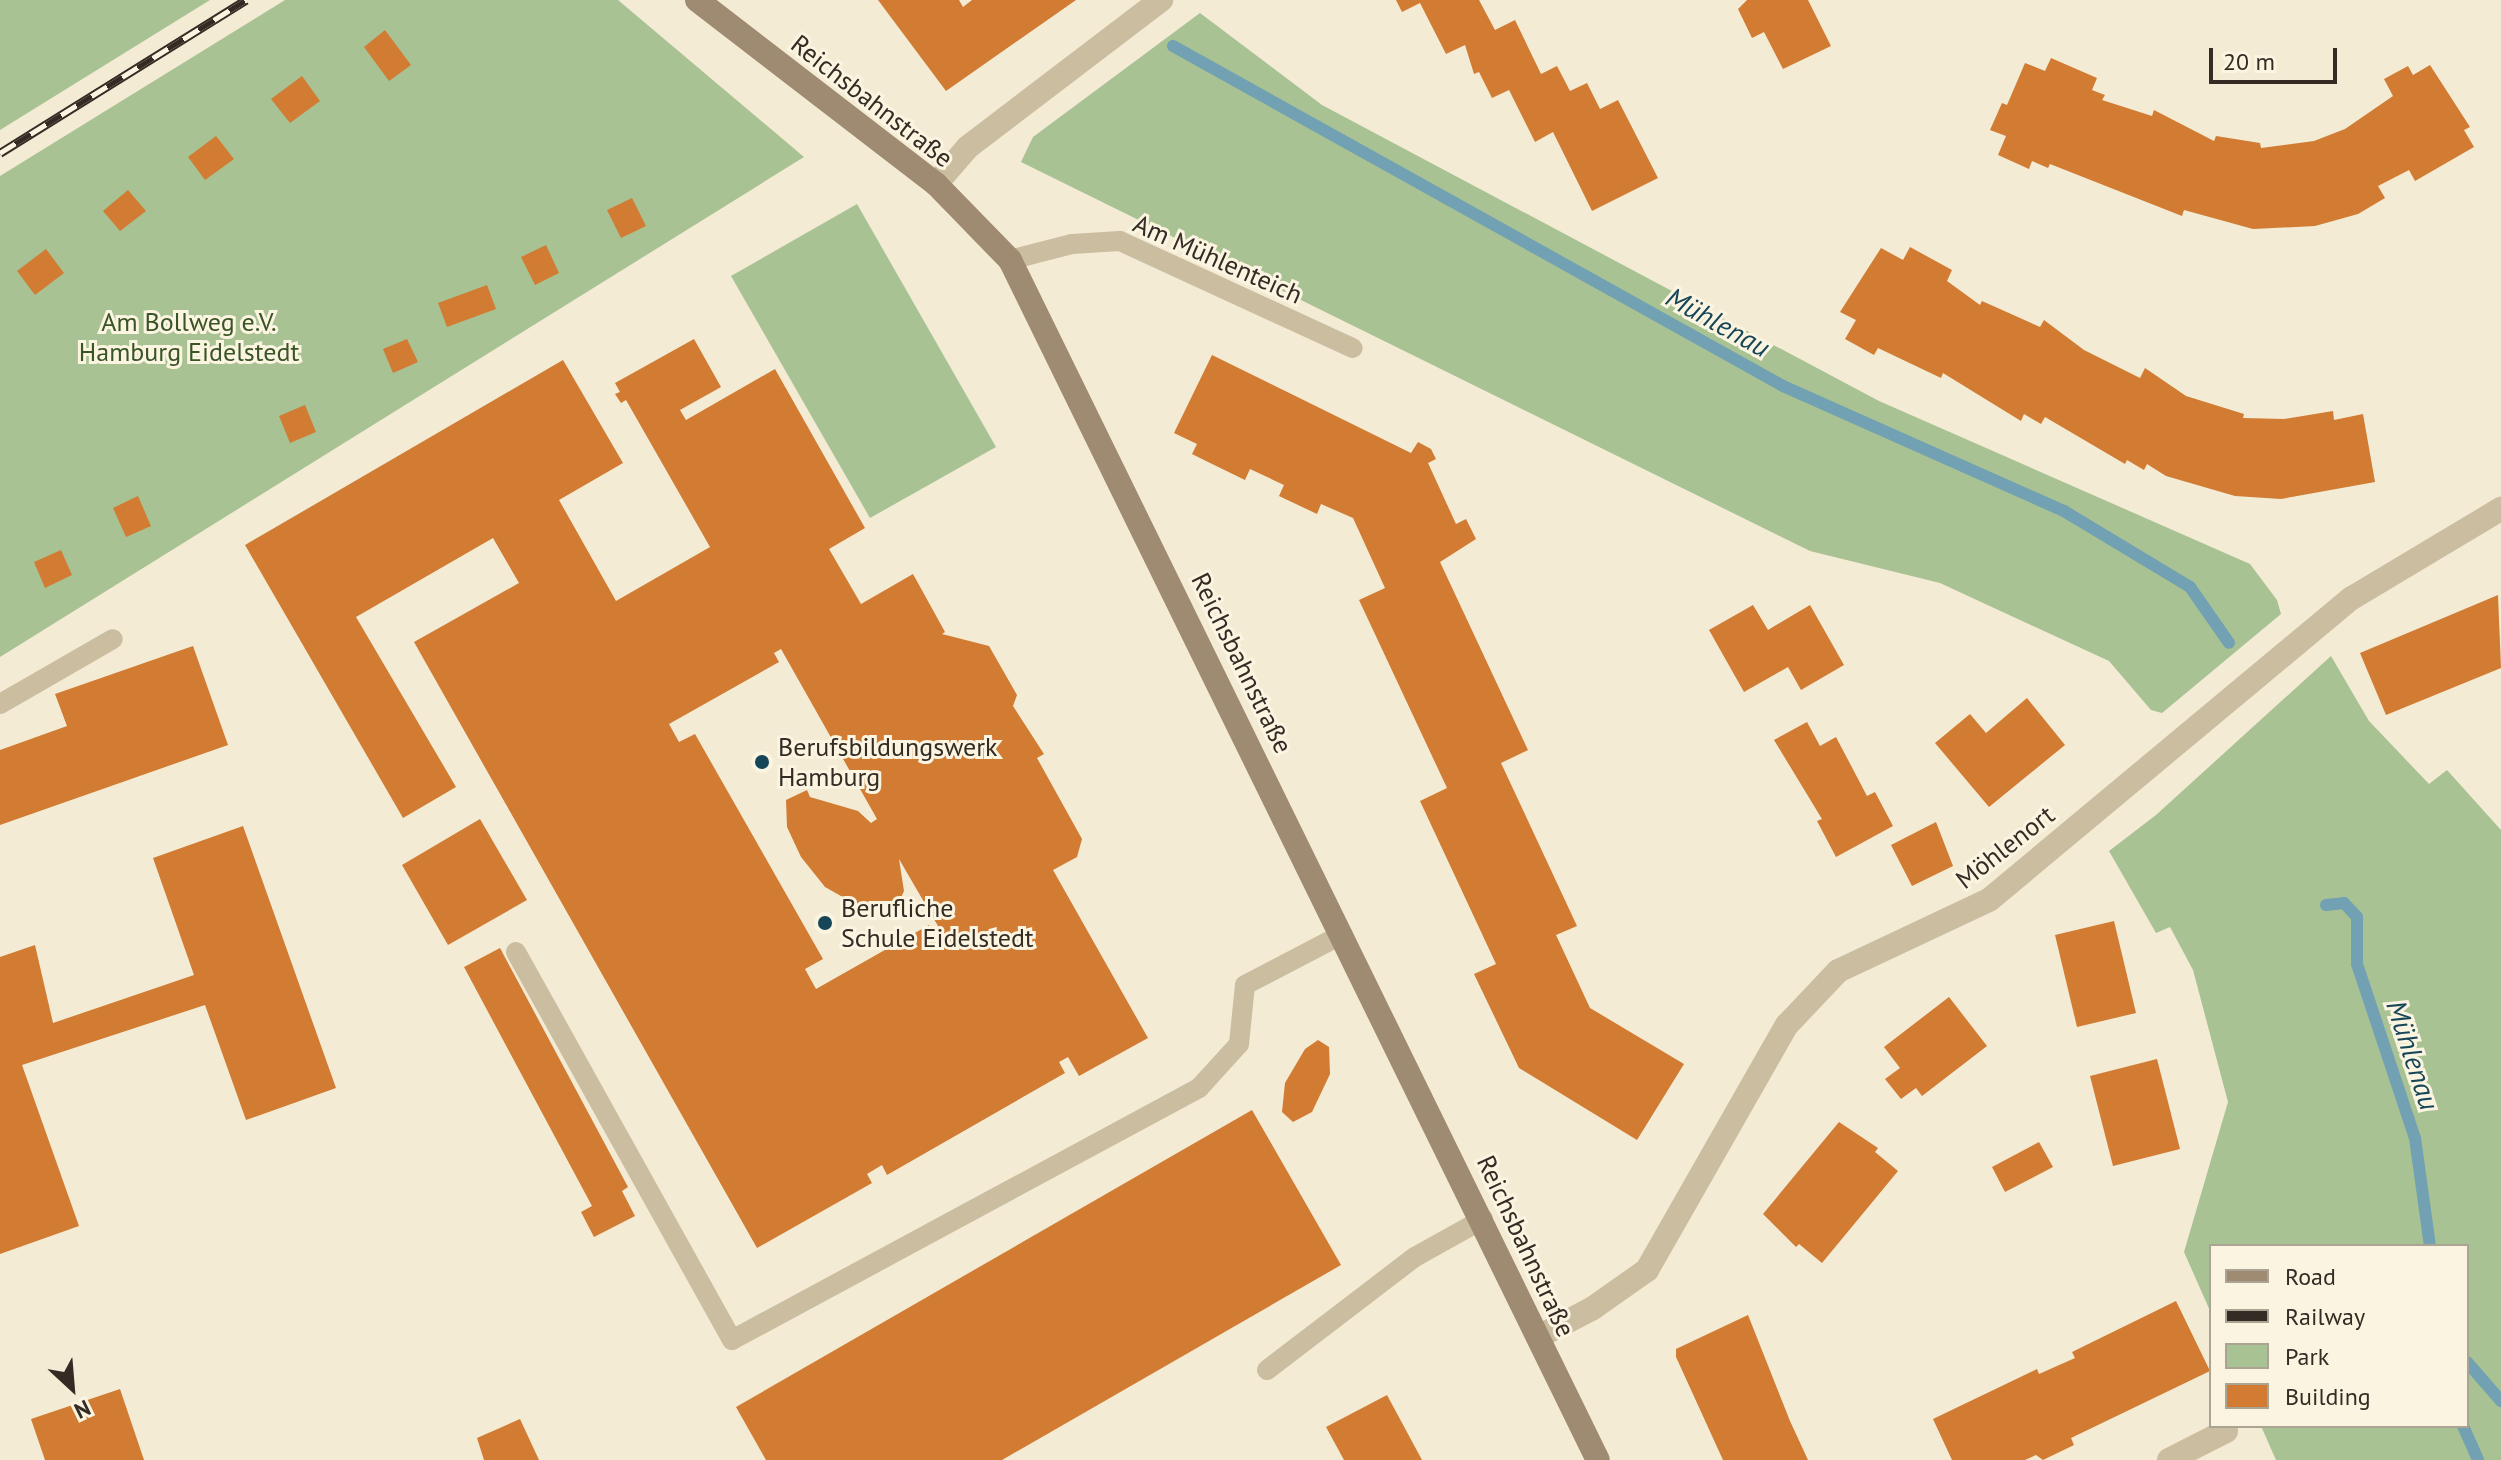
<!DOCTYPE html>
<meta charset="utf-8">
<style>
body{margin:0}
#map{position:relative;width:2501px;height:1460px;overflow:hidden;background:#f3ebd4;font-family:"PT Sans",sans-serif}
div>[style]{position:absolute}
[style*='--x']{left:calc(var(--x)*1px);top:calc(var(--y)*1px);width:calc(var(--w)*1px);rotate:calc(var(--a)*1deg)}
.green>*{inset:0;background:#a8c293}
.stream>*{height:12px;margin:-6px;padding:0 6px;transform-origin:6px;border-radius:6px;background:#71a1b2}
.building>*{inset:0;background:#d17b33}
.lane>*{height:20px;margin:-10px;padding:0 10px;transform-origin:10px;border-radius:10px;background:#cbbda0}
.street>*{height:24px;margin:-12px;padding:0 12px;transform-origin:12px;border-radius:12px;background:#cbbda0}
.secondary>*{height:24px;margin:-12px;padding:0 12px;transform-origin:12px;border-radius:12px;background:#9f8b71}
.rail>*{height:9px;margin-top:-4.5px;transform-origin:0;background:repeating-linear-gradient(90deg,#faf4e0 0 18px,#342c24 0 36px);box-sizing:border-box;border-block:2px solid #342c24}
.dots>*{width:22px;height:22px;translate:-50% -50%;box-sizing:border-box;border:4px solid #faf4e0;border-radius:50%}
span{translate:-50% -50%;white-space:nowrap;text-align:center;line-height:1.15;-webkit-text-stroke:6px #faf4e0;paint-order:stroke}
.street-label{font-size:26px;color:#342c24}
.park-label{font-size:26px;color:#395425}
.poi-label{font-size:26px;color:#342c24}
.left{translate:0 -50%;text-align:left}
.water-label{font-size:28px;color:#164658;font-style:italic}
.legend{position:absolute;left:2209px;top:1244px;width:260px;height:184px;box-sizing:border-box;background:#faf4e0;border:2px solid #aba495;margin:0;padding:10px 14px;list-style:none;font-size:24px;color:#342c24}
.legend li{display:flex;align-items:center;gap:16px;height:40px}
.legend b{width:40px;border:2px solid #aba495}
.north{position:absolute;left:32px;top:1348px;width:80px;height:80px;-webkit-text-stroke:6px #faf4e0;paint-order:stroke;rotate:154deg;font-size:22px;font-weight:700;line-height:32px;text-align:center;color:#342c24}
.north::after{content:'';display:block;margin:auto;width:28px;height:36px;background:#342c24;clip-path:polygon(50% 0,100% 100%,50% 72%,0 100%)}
.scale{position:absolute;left:2209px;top:48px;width:128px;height:36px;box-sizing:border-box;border:4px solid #342c24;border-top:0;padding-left:10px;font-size:24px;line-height:28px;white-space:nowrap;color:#342c24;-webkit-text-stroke:6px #faf4e0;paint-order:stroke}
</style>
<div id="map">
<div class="green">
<div style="clip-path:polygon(0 0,210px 0,0 130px)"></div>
<div style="clip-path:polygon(285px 0,618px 0,804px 157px,0 657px,0 176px)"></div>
<div style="clip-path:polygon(1200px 13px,1322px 105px,1879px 401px,2250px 564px,2277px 600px,2281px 614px,2162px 713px,2151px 710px,2109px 661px,1940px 583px,1810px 551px,1021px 162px,1033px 137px)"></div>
<div style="clip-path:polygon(857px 204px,996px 447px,870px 518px,731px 276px)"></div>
<div style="clip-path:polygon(2331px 656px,2369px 721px,2429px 784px,2447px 770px,2501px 830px,2501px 1460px,2276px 1460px,2261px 1426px,2467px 1426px,2467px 1246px,2211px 1246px,2211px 1313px,2184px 1252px,2228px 1102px,2193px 970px,2170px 927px,2156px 933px,2109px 851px,2156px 815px)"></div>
</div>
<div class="stream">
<div style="--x:1173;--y:46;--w:698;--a:29.13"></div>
<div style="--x:1783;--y:386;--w:308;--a:24"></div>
<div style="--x:2064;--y:511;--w:147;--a:31.1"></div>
<div style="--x:2190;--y:587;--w:68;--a:55.1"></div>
<div style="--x:2326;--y:905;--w:18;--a:-6"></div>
<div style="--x:2344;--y:903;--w:19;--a:47"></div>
<div style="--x:2357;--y:917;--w:47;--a:90"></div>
<div style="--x:2357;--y:964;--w:183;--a:71.6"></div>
<div style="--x:2415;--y:1138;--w:109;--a:82.1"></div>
<div style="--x:2467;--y:1362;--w:52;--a:48.9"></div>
<div style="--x:2463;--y:1426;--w:37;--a:66"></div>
</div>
<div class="building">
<div style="clip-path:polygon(878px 0,959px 0,963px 7px,972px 0,1076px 0,946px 91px)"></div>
<div style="clip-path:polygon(1396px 0,1479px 0,1495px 30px,1515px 20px,1541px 74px,1557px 66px,1570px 91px,1587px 83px,1600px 109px,1618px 100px,1658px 178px,1592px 211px,1553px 132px,1535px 142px,1509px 90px,1492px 98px,1479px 72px,1474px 74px,1465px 45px,1446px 54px,1420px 3px,1402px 12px)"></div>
<div style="clip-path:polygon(1747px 0,1808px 0,1831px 46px,1783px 69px,1764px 32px,1752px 38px,1738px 9px)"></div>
<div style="clip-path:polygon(385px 30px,411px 65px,389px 81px,364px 47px)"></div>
<div style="clip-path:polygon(2051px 58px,2097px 78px,2092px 90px,2105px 95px,2102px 100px,2152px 116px,2154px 110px,2214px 141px,2216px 136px,2260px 143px,2261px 148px,2314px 141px,2345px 129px,2393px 96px,2384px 79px,2408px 66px,2413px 75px,2430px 65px,2470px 127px,2464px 130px,2474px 147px,2415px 181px,2409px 170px,2378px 186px,2385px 198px,2358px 214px,2315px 226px,2253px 229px,2184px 210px,2182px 216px,2050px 164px,2048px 168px,2032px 161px,2029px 169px,1998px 155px,2006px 136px,1990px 130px,2002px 103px,2007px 105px,2025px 63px,2045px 71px)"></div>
<div style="clip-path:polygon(302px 76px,320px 101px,290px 123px,271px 99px)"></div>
<div style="clip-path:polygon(216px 136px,234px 159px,205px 180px,188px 157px)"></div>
<div style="clip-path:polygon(128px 190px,146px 211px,120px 231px,103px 211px)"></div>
<div style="clip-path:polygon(632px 198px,646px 226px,621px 238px,607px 210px)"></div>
<div style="clip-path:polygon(546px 245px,559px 273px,535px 285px,521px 257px)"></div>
<div style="clip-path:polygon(1910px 247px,1952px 270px,1947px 281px,1980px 305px,1982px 301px,2040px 327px,2044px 320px,2084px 350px,2140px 378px,2145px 368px,2186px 396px,2244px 414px,2243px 418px,2284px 419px,2333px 411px,2334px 420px,2363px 414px,2375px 482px,2281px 499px,2235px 496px,2166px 476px,2147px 464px,2144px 470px,2127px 460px,2125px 464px,2045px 417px,2041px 424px,2024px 414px,2021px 421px,1943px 373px,1941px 378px,1878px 348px,1874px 355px,1845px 339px,1856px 320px,1840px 312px,1881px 248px,1903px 260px)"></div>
<div style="clip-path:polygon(46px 249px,64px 273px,35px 295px,17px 271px)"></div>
<div style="clip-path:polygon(487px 285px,496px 309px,447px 327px,438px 303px)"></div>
<div style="clip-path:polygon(407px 339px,418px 362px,393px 373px,383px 349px)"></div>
<div style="clip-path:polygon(evenodd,694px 339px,721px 387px,680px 410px,686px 420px,775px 369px,865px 528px,829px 549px,861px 604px,913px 574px,945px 632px,942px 634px,989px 646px,1017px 695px,1013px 706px,1044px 754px,1037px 758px,1082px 839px,1077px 857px,1053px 870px,1148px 1038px,1079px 1076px,1068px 1057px,1059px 1062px,1065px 1073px,887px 1175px,882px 1165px,867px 1174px,872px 1183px,757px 1248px,414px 642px,519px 583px,493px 538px,356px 617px,456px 787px,403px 818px,245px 545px,563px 360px,623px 463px,559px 500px,616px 601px,710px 547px,626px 400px,621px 403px,615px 394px,620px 392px,615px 383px,694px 339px,781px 649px,877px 819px,871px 823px,858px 811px,810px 797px,807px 790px,786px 800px,787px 827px,801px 857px,825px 887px,848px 900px,845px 905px,863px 913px,868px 907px,898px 904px,904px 891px,899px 859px,938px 926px,931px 930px,929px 925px,816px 989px,805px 969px,823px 959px,695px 734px,679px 742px,669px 724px,779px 662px,774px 653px,781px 649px)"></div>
<div style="clip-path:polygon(1212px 355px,1411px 453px,1418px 442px,1431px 449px,1436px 459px,1428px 463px,1456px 524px,1466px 519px,1476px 539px,1440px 562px,1528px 750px,1501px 763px,1577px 926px,1556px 935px,1590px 1008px,1684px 1064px,1637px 1140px,1519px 1068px,1474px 974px,1496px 964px,1420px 801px,1447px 788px,1359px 600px,1385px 588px,1353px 518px,1321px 504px,1317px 514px,1279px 496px,1284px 485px,1250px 469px,1245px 480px,1208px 462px,1192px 454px,1197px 444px,1174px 433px)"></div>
<div style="clip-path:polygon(305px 405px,316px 432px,290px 443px,279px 416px)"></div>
<div style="clip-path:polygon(138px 496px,151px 526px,126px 537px,113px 508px)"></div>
<div style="clip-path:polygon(61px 550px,72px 575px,45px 588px,34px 562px)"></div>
<div style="clip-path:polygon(2498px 595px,2501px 668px,2386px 715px,2360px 653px)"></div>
<div style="clip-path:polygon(1753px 605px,1768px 630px,1810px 605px,1844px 665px,1801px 690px,1788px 667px,1744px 692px,1709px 630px)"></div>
<div style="clip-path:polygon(193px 646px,228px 745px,0 825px,0 750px,67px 726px,55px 694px)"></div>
<div style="clip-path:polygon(2027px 698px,2065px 745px,1989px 807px,1935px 743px,1970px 714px,1986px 733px)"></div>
<div style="clip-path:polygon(1807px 722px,1820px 746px,1836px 737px,1867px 796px,1875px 792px,1893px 826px,1836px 857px,1817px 821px,1822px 819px,1774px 740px)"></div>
<div style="clip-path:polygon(480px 819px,527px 900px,448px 945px,402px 865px)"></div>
<div style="clip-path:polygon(1936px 822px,1953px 866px,1912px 886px,1891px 845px)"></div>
<div style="clip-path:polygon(243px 826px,336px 1088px,246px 1120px,205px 1005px,22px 1065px,79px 1226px,0 1254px,0 957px,35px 945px,53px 1023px,194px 975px,153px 858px)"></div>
<div style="clip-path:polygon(2114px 921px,2136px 1013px,2077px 1027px,2055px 935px)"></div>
<div style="clip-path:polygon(500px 948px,628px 1187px,622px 1191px,635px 1216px,594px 1237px,581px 1212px,592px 1206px,464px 967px)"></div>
<div style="clip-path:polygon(1949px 997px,1987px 1046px,1922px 1096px,1916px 1088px,1901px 1099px,1885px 1079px,1900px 1068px,1884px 1047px)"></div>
<div style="clip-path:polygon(1318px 1040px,1329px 1047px,1330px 1074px,1312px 1112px,1293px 1122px,1282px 1112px,1285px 1083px,1305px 1049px)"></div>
<div style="clip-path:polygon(2157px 1059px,2180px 1149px,2113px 1166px,2090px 1076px)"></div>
<div style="clip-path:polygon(1252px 1110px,1341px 1265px,1002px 1460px,766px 1460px,736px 1407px)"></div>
<div style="clip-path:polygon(1839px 1122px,1878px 1148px,1875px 1152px,1898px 1171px,1822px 1263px,1799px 1244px,1796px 1247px,1763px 1214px)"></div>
<div style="clip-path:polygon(2039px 1142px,2053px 1167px,2005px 1192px,1992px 1167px)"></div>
<div style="clip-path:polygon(2176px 1301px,2210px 1371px,2071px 1438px,2074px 1445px,2043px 1460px,2036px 1455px,2025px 1460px,1952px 1460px,1933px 1419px,2037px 1369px,2039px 1374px,2075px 1358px,2072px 1352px)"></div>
<div style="clip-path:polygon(1748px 1315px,1790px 1421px,1808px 1460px,1723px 1460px,1676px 1357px,1676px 1349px)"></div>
<div style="clip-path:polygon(120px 1389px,144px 1460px,45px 1460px,31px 1419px)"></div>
<div style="clip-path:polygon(1387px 1395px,1422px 1460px,1344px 1460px,1326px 1427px)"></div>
<div style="clip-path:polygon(520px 1419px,539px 1460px,484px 1460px,477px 1438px)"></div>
</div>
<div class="lane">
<div style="--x:1010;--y:260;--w:64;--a:-14.5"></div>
<div style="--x:1072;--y:244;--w:48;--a:-3.6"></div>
<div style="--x:1120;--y:241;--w:256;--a:24.7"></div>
<div style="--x:0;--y:704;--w:130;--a:-29.9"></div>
<div style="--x:516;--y:952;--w:444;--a:60.9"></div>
<div style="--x:732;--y:1340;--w:531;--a:-28.35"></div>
<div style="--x:1199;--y:1088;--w:59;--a:-47.7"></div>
<div style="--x:1239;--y:1044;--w:59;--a:-84.2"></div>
<div style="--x:1245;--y:985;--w:110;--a:-27.5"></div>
<div style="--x:1267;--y:1370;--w:186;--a:-37.4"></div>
<div style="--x:1415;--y:1257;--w:78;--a:-29.2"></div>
</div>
<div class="street">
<div style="--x:936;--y:184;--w:49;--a:-49.1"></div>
<div style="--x:968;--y:147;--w:243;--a:-37.3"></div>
<div style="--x:1538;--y:1337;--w:62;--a:-27.8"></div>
<div style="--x:1593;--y:1308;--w:66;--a:-35.1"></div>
<div style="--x:1647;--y:1270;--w:282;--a:-60.3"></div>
<div style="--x:1787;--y:1025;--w:74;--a:-46.6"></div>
<div style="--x:1838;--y:971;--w:167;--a:-25.2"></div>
<div style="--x:1989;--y:900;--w:472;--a:-39.8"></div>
<div style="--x:2352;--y:598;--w:174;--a:-30.9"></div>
<div style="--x:2169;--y:1460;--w:64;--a:-27"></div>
</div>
<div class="secondary">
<div style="--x:697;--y:0;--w:302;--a:37.6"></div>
<div style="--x:936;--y:184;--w:106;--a:45.8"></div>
<div style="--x:1010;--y:260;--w:1336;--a:63.9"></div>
</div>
<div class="rail">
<div style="--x:0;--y:153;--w:290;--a:-31.9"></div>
</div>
<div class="dots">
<div style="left:762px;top:762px;background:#164658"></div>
<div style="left:825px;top:923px;background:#164658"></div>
</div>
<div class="street-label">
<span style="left:872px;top:101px;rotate:38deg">Reichsbahnstraße</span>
<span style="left:1218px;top:259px;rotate:24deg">Am Mühlenteich</span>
<span style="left:1242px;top:663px;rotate:64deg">Reichsbahnstraße</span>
<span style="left:2005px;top:847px;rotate:-38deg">Möhlenort</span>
<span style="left:1526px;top:1246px;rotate:65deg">Reichsbahnstraße</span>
</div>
<div class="park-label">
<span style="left:189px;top:337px">Am Bollweg e.V.<br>Hamburg Eidelstedt</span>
</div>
<div class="poi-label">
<span class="left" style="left:778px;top:762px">Berufsbildungswerk<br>Hamburg</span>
<span class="left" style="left:841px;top:923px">Berufliche<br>Schule Eidelstedt</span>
</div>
<div class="water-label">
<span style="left:1718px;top:322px;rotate:29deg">Mühlenau</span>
<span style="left:2413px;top:1055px;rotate:72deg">Mühlenau</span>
</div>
<ul class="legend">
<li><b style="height:10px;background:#9f8b71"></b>Road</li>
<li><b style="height:10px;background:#342c24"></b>Railway</li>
<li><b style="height:22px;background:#a8c293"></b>Park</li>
<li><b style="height:22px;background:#d17b33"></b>Building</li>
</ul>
<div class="north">N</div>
<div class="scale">20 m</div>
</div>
